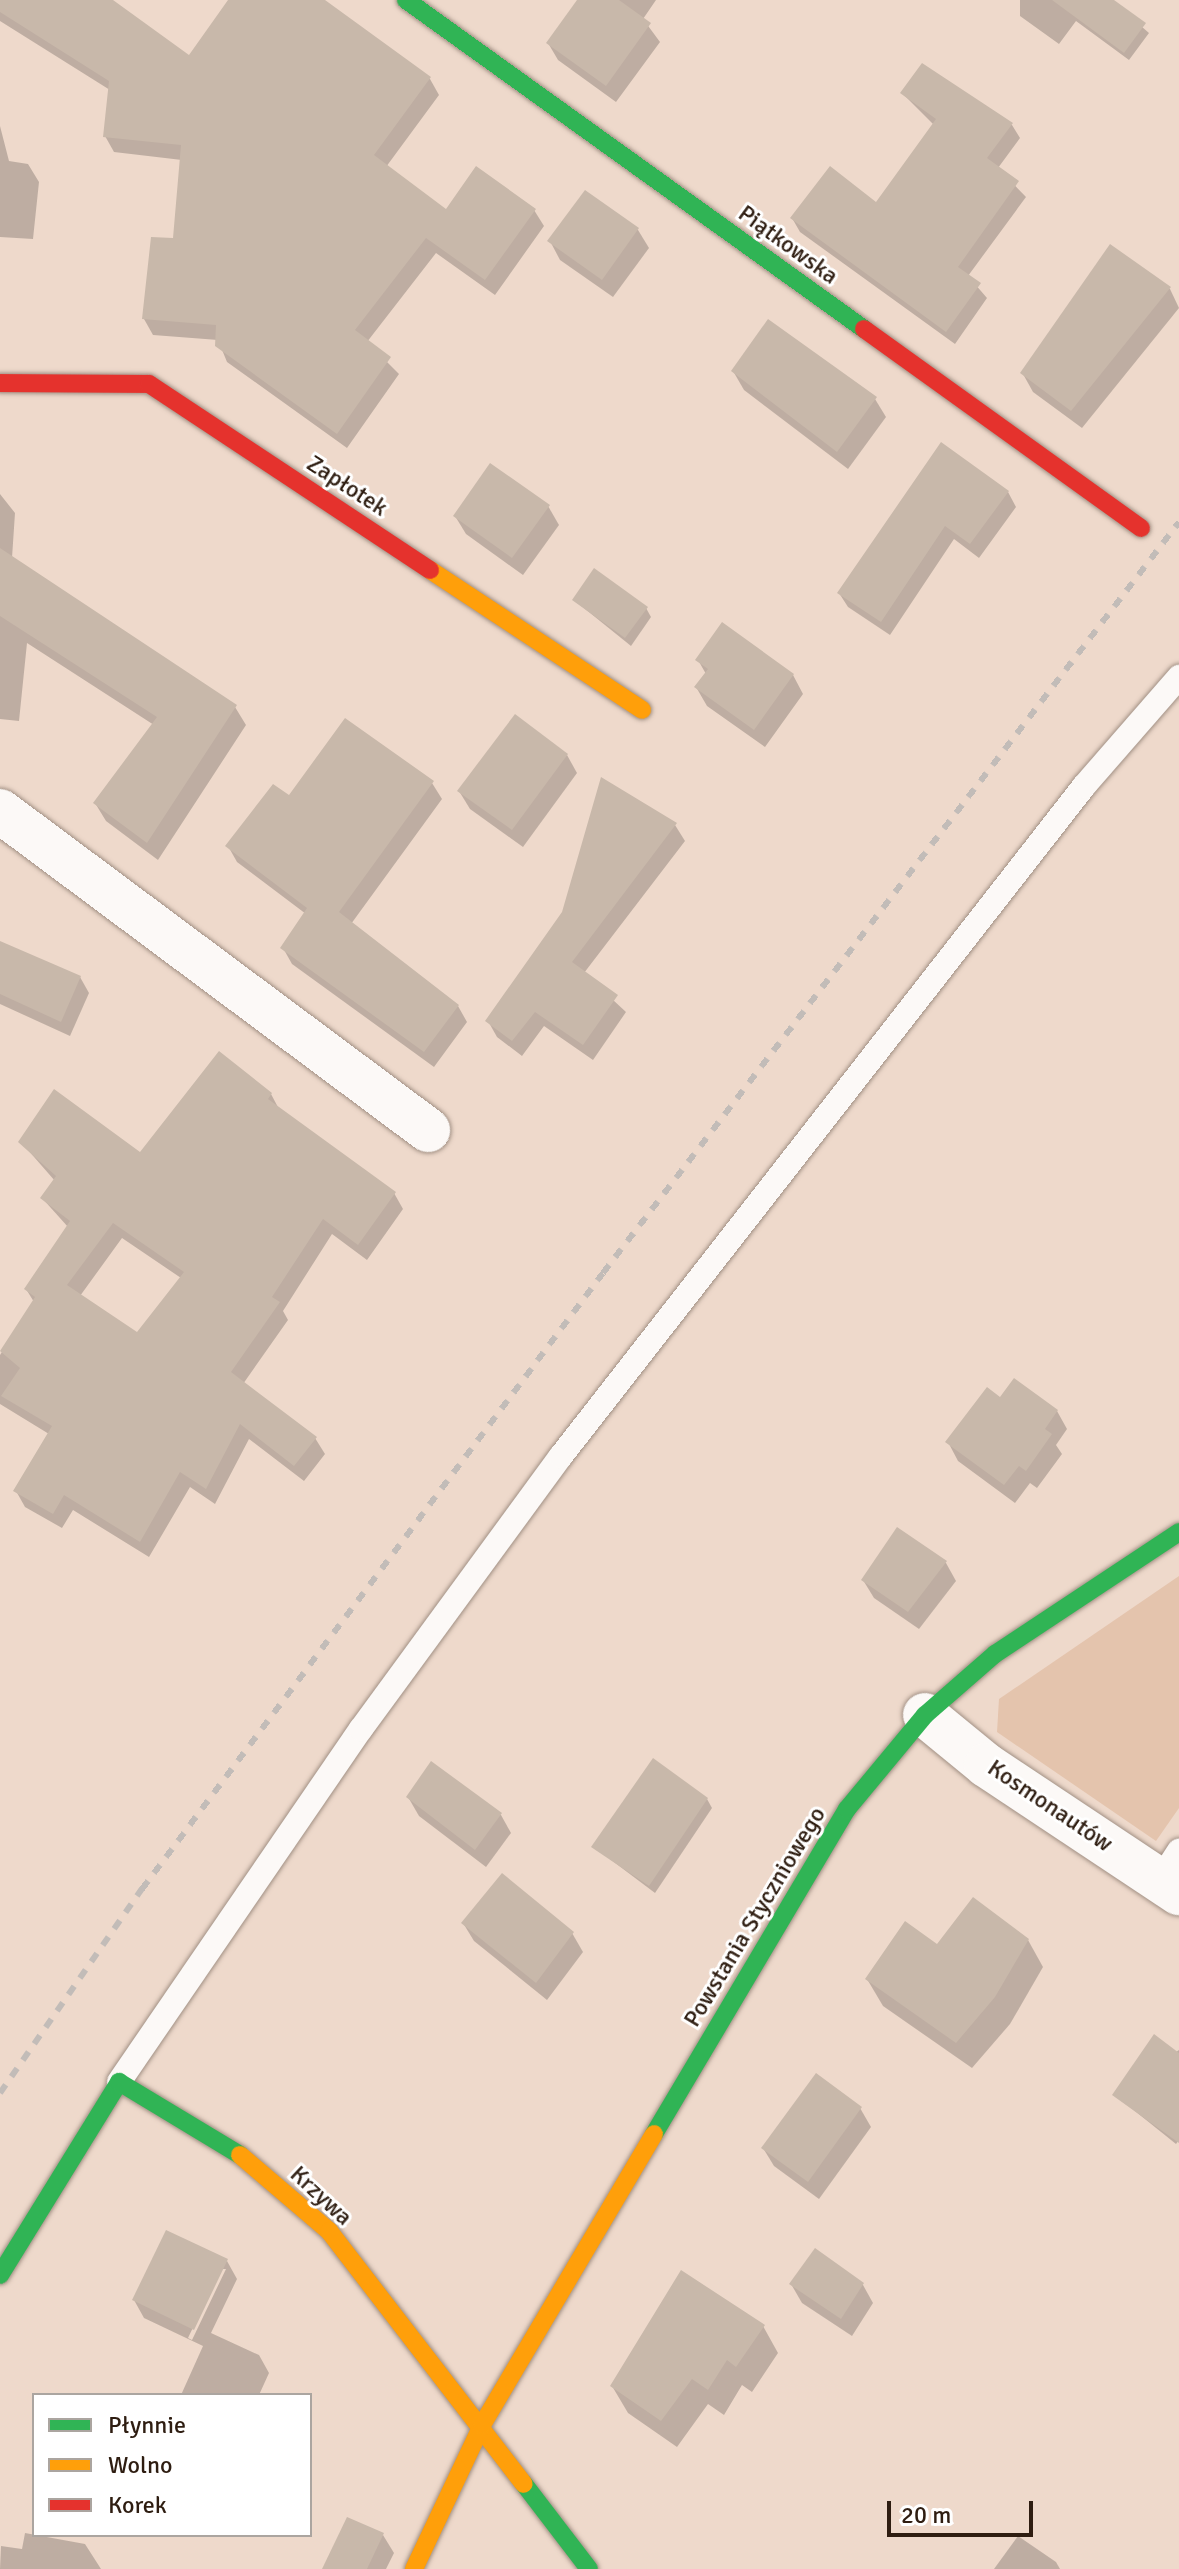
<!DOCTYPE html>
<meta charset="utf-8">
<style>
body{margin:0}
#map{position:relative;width:1179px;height:2569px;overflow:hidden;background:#eed9cb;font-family:Signika,sans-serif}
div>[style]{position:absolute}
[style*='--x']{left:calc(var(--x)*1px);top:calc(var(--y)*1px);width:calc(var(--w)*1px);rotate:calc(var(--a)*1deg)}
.green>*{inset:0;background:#e4c4ad}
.shadow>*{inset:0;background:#0003}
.building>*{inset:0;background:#c8b8aa}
.roads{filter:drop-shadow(0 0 2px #a19084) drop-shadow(0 0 2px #a19084)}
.lane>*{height:24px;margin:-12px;padding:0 12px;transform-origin:12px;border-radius:12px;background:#fcf9f7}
.street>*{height:44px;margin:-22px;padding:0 22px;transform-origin:22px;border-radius:22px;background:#fcf9f7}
.fast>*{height:18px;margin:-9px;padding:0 9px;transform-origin:9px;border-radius:9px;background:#30b455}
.slow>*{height:18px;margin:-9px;padding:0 9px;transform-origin:9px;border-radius:9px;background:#ff9f0a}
.jam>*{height:18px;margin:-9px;padding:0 9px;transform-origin:9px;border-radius:9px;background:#e5322d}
.rail>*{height:6px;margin-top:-3px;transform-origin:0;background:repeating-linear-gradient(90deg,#c2bcb8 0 10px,transparent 0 20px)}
span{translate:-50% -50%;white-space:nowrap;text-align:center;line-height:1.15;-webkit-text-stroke:6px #fff;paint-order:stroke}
.street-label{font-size:24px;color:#2e1d11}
.legend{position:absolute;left:32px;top:2393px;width:280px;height:144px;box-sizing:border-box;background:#fff;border:2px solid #aba5a0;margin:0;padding:10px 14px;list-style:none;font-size:24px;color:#2e1d11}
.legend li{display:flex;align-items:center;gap:16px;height:40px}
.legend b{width:40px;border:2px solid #aba5a0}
.scale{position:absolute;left:887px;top:2501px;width:146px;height:36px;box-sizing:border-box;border:4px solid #2e1d11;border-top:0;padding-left:10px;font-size:24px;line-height:28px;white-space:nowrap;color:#2e1d11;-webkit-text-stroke:6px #fff;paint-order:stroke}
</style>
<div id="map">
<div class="green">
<div style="clip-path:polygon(1179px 1576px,1179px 1808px,1156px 1841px,997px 1732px,999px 1699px)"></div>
</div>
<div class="shadow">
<div style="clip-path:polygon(0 0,107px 0,189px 58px,232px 0,318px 0,430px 79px,439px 95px,386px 167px,446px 211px,534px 210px,544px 226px,495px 295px,436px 253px,367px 342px,399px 374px,347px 448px,227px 362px,218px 340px,153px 335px,144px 319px,175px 240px,182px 160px,114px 152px,105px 136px,110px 90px,0 21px)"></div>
<div style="clip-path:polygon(579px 0,656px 0,643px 19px,660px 42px,616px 102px,558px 60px,548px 43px)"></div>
<div style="clip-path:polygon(1020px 0,1111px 0,1149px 33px,1129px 60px,1076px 21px,1059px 44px,1020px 16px)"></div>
<div style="clip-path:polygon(902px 93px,1012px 125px,1020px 138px,998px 168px,1026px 197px,968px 276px,987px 298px,955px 344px,800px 232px,792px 218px,877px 205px,934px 125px)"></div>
<div style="clip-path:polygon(0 126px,9px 161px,28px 164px,39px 182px,33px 239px,0 237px)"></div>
<div style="clip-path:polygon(586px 192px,638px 230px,649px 248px,613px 297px,560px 260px,550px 241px)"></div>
<div style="clip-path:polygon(1111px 247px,1170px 289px,1179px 308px,1082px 428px,1033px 392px,1023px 374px)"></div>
<div style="clip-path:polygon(733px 371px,875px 399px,886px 417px,848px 469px,744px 390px)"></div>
<div style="clip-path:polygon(942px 445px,1008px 492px,1016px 507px,979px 558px,954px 539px,890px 635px,848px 607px,839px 593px)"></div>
<div style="clip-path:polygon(0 494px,15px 513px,12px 558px,235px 707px,246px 725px,158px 860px,106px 821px,95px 803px,154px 725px,27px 643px,19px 721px,0 719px)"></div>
<div style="clip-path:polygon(548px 506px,559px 525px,523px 575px,466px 534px,455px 516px)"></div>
<div style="clip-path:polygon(574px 600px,646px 608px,651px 617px,631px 646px)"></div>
<div style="clip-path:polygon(698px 660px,793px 675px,803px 694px,765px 747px,707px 706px,696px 687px,706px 674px)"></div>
<div style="clip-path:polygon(567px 755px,577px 773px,523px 847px,470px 809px,459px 791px)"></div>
<div style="clip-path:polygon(432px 783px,442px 799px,351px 924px,458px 1006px,467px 1022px,434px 1067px,292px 964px,283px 948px,306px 914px,237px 862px,228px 846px)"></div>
<div style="clip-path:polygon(675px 825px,685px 841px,584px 973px,626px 1012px,593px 1060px,544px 1026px,522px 1056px,497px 1037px,488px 1021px)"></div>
<div style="clip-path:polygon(0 943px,80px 977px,89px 993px,70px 1036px,0 1004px)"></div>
<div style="clip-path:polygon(evenodd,271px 1094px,280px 1111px,394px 1193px,403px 1209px,367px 1260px,332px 1234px,283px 1311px,288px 1320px,243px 1384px,315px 1438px,325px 1454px,304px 1481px,249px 1439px,215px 1504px,190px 1487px,149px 1557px,73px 1510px,62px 1528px,25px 1507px,16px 1491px,49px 1434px,0 1404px,0 1355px,34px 1302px,26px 1289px,68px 1227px,42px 1198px,55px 1181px,21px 1142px,141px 1154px,271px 1094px,122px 1238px,181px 1278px,138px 1335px,80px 1296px,122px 1238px)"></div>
<div style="clip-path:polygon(1001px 1399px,1057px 1411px,1067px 1429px,1056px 1445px,1062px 1454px,1037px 1488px,1030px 1483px,1015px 1503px,958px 1461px,948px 1442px)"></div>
<div style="clip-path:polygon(898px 1530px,946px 1563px,956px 1581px,919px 1629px,874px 1598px,863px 1580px)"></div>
<div style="clip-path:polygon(408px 1797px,501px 1815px,511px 1833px,486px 1867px,419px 1816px)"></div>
<div style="clip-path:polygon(707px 1799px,712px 1808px,655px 1893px,594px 1847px)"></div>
<div style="clip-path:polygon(463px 1923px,572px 1933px,583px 1952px,547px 2000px,474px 1941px)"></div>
<div style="clip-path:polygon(1028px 1940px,1043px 1967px,1010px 2024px,972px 2068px,883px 2006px,867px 1979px,938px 1947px)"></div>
<div style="clip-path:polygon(1179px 2050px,1179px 2140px,1176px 2144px,1115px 2095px)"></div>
<div style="clip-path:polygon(860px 2108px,871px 2127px,819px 2199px,774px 2166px,763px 2148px)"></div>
<div style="clip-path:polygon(evenodd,227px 2261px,237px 2279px,211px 2333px,259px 2355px,269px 2373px,259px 2395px,181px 2395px,203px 2346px,144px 2318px,134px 2300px,227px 2261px,221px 2269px,226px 2269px,192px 2340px,188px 2338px,221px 2269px)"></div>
<div style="clip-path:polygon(791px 2284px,863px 2285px,873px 2303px,852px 2336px,802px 2303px)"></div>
<div style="clip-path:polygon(763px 2326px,778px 2353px,752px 2392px,742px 2385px,724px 2415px,708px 2404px,677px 2447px,628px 2413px,612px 2386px)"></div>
<div style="clip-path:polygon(25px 2533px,85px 2544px,101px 2569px,0 2569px,1px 2546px,22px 2549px)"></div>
<div style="clip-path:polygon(383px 2535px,394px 2553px,386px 2569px,324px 2569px)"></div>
<div style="clip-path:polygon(1018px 2536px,1056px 2562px,1060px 2569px,994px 2569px)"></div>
</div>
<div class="building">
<div style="clip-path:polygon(0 0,113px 0,189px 55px,228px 0,325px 0,431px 77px,374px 155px,446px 209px,476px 166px,536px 209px,485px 280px,426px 238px,355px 330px,391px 357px,337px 434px,215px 346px,216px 325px,142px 319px,151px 237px,173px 238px,181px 145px,103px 137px,109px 81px,0 12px)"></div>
<div style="clip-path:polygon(577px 0,619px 0,651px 23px,606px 86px,546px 43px)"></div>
<div style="clip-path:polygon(1052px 0,1114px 0,1146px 23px,1124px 53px)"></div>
<div style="clip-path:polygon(922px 63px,1013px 123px,987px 158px,1019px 181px,958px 267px,981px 283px,946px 332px,790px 218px,830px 166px,876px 202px,936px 119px,900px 93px)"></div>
<div style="clip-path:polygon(585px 190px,639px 228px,602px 280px,547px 241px)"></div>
<div style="clip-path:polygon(1110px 244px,1171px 287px,1071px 411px,1020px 373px)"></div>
<div style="clip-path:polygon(768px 319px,877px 397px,837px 452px,731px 371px)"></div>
<div style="clip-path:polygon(941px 442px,1009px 491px,970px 544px,945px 526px,881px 622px,837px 593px)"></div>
<div style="clip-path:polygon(490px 463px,550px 505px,512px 558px,453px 516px)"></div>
<div style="clip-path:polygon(0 548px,237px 705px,147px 843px,93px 803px,157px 717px,0 616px)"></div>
<div style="clip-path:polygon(594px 568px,648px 607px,625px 638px,572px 600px)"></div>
<div style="clip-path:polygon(722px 622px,794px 674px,754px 730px,694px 687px,708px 669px,695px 660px)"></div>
<div style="clip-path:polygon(515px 714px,568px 754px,512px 830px,457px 791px)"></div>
<div style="clip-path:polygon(345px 718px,434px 781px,339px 912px,459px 1005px,424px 1052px,280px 948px,307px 908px,225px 846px,273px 784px,289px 795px)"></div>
<div style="clip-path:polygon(601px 777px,677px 823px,572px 962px,618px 995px,583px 1045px,535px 1012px,512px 1041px,485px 1021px,562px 912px)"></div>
<div style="clip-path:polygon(0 941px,81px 976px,61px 1022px,0 994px)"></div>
<div style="clip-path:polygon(evenodd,219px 1051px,272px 1093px,268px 1099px,396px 1192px,358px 1245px,323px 1219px,272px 1297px,280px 1302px,231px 1372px,317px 1437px,294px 1466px,240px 1424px,206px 1489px,180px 1472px,140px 1542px,64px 1495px,53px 1514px,13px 1491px,52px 1426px,1px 1396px,20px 1368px,0 1351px,35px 1297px,24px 1289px,70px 1221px,40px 1198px,56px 1176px,18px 1142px,54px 1089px,140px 1152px,219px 1051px,113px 1223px,184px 1272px,137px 1332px,67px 1285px,113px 1223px)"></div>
<div style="clip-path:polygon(1014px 1378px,1058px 1410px,1045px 1429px,1052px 1434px,1026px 1471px,1019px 1466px,1004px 1485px,945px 1442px,987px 1387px,1000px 1397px)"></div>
<div style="clip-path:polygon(897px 1527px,947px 1561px,908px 1612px,861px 1580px)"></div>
<div style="clip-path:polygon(653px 1758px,708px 1798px,649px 1886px,591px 1847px)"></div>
<div style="clip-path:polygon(431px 1761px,502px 1813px,475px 1850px,406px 1797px)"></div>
<div style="clip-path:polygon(502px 1873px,574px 1932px,536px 1983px,461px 1923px)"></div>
<div style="clip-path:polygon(973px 1897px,1029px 1939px,995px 1997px,956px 2043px,865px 1979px,905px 1921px,937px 1944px)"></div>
<div style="clip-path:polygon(1154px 2034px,1179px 2053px,1179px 2143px,1112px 2095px)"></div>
<div style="clip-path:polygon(816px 2073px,862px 2107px,808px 2182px,761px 2148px)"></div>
<div style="clip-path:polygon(166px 2230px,228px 2259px,194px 2330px,132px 2300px)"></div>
<div style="clip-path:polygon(815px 2248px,864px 2283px,841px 2319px,789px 2284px)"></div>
<div style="clip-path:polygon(681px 2270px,765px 2325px,736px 2367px,727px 2360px,708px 2390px,692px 2379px,661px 2421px,610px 2386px)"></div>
<div style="clip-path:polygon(347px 2517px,384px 2533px,367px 2569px,322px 2569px)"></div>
</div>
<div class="roads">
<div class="lane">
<div style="--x:1160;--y:1880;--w:35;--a:-57"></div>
<div style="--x:119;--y:2082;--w:428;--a:-55.6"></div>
<div style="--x:361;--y:1729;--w:338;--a:-53.8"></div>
<div style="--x:561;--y:1456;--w:850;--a:-52.02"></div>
<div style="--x:1084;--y:786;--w:145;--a:-48.9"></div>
</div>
<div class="street">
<div style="--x:0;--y:811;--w:534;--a:36.7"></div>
<div style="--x:925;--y:1715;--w:79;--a:39.3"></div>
<div style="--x:986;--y:1765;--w:232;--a:33.6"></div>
</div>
<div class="fast">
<div style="--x:406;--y:0;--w:564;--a:35.69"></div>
<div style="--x:654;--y:2134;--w:378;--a:-59.3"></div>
<div style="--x:847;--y:1809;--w:122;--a:-50.3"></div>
<div style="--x:925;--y:1715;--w:93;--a:-41.1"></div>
<div style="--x:995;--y:1654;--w:221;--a:-33.5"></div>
<div style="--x:0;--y:2275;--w:227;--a:-58.3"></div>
<div style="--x:119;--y:2082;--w:141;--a:31.1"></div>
<div style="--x:524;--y:2484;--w:107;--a:52.6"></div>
</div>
<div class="slow">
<div style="--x:430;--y:570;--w:254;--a:33.4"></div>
<div style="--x:240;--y:2155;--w:117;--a:40.5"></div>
<div style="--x:329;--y:2231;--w:319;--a:52.4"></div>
<div style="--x:414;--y:2569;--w:159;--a:-64.7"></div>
<div style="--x:482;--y:2425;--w:338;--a:-59.4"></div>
</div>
<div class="jam">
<div style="--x:864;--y:329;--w:341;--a:35.7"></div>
<div style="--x:0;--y:383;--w:149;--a:0.4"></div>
<div style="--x:149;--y:384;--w:337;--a:33.5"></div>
</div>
</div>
<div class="rail">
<div style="--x:0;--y:2093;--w:249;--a:-55.2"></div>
<div style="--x:142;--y:1889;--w:769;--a:-53.19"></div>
<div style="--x:603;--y:1273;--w:946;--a:-52.51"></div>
</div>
<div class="street-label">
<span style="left:788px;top:245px;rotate:36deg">Piątkowska</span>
<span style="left:347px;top:486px;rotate:33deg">Zapłotek</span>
<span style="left:1050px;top:1806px;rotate:34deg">Kosmonautów</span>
<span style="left:755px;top:1917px;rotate:-59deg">Powstania Styczniowego</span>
<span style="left:321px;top:2196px;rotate:43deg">Krzywa</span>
</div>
<ul class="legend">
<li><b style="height:10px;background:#30b455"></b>Płynnie</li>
<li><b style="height:10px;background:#ff9f0a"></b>Wolno</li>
<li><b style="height:10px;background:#e5322d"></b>Korek</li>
</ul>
<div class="scale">20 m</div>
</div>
